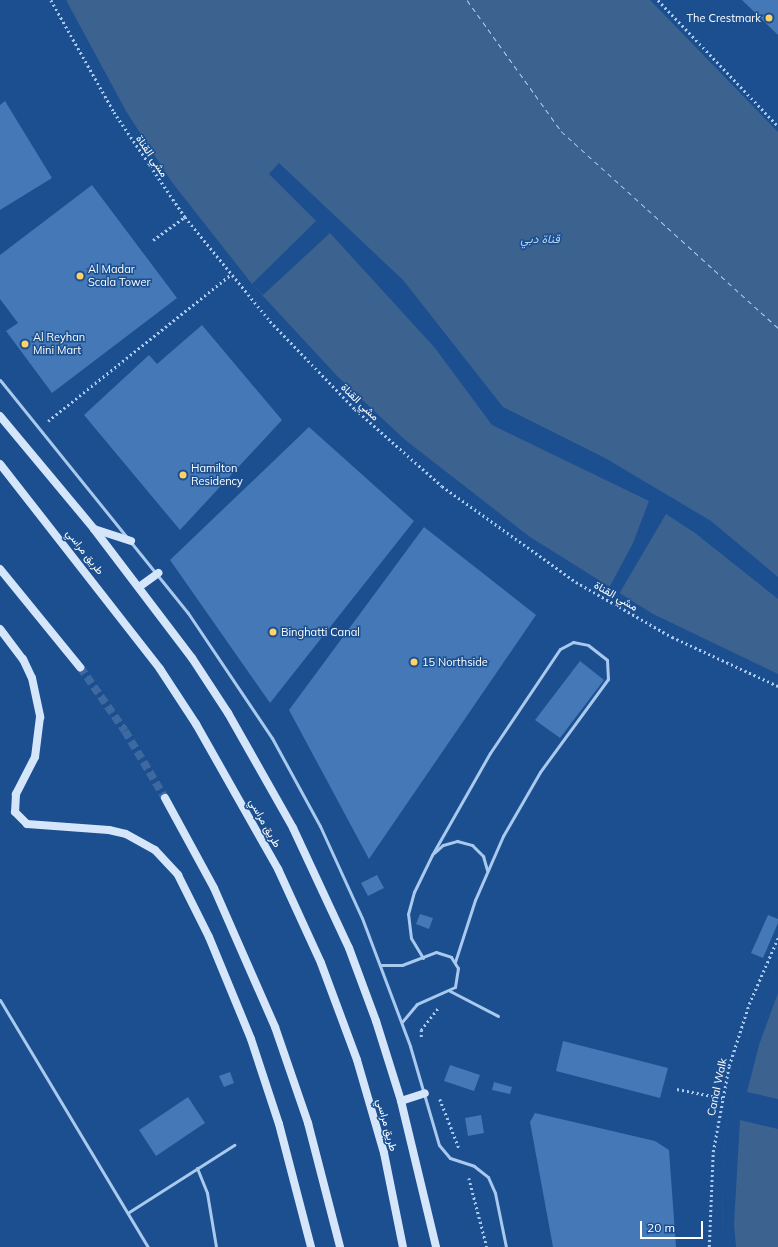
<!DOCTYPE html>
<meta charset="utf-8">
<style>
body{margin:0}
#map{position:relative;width:778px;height:1247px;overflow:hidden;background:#1b4f8f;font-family:Mulish,Vazirmatn,sans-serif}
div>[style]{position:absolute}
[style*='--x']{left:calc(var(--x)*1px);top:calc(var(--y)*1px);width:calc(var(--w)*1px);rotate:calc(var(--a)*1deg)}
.water>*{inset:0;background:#3c6290}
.pier>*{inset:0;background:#1b4f8f}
.ferry>*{height:1px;margin-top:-0.5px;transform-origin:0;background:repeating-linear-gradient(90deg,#b5d3f5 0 5px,transparent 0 9px)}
.building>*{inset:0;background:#4478b7}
.secondary-tunnel>*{height:8px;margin-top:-4px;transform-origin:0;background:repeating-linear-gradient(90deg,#3d69a0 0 8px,transparent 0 12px)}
.path>*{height:2.5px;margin-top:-1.25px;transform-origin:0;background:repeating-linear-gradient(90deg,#a9c9ee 0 2px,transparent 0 5px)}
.lane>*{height:3px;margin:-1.5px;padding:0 1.5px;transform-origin:1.5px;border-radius:1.5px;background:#a9c9ee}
.secondary>*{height:8px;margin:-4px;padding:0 4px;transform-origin:4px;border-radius:4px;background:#d6e6fa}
.dots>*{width:11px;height:11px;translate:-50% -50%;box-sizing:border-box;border:2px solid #1b4f8f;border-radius:50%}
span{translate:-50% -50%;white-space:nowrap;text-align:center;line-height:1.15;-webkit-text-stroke:3px #1b4f8f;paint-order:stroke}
.poi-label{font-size:11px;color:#fff}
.right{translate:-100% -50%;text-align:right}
.left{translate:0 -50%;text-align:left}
.street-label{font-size:11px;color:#fff}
.water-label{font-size:12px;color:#b5d3f5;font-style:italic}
.scale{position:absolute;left:640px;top:1221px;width:63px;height:18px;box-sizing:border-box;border:2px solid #fff;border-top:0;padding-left:5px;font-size:12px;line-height:14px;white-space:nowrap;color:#fff;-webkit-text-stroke:3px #1b4f8f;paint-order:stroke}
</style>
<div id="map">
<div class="water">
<div style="clip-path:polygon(66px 0,650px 0,778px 132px,778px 674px,653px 614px,530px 537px,404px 439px,338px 377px,252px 284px,171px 181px,126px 111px)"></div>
<div style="clip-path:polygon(778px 957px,778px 1247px,723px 1247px,722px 1181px,727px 1118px,752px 1023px)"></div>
</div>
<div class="pier">
<div style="clip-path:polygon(279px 163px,403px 280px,503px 407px,605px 458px,711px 521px,778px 577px,778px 599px,695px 533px,666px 514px,619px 594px,609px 588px,633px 543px,649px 501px,492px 425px,435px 348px,330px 233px,263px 295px,252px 284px,316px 221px,269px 174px)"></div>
<div style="clip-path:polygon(778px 957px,778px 993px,759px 1045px,747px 1092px,778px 1099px,778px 1129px,740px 1120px,734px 1224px,736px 1247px,723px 1247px,722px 1181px,727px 1118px,752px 1023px)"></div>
</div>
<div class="ferry">
<div style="--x:467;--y:0;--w:161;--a:54.3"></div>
<div style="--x:561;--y:131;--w:293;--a:42.2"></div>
</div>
<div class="building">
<div style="clip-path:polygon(742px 0,778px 0,778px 35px)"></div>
<div style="clip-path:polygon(5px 101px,52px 178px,0 210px,0 105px)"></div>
<div style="clip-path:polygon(92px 185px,177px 298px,52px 393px,6px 331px,18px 323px,0 299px,0 255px)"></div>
<div style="clip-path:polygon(202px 325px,282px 420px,180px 530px,84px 415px,149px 355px,157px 364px)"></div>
<div style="clip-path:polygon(309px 427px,414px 521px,270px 703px,170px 560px)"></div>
<div style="clip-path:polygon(424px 527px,536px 615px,369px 859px,289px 710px)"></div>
<div style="clip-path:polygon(580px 661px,604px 680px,560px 738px,535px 720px)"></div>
<div style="clip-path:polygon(377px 875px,384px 888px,368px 896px,361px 883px)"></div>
<div style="clip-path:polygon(420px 914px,433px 918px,429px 929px,416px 924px)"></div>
<div style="clip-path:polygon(768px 915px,778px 919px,778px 923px,763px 958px,751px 953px)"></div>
<div style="clip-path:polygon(563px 1041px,668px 1068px,660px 1098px,556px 1071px)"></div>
<div style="clip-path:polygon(450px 1065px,480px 1075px,474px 1091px,444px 1081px)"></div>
<div style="clip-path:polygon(230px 1072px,234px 1083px,224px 1087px,219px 1076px)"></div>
<div style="clip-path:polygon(494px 1082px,512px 1087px,510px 1094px,492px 1090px)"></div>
<div style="clip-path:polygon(188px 1097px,205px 1123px,156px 1156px,139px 1130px)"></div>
<div style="clip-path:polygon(535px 1113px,655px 1141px,669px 1150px,676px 1247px,553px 1247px,530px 1122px)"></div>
<div style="clip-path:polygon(481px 1115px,484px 1133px,468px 1136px,465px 1118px)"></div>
</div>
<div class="secondary-tunnel">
<div style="--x:80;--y:667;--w:78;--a:54.9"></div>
<div style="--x:125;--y:731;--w:78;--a:59.2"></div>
</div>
<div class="path">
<div style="--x:51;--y:0;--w:129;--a:60.6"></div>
<div style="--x:114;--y:112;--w:127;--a:55.9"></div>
<div style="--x:185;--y:217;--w:134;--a:50.7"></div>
<div style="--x:270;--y:321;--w:122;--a:46"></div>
<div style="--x:355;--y:409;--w:116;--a:41.5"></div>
<div style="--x:442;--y:486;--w:165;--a:35.6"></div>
<div style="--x:576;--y:582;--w:111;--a:29.8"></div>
<div style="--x:672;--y:637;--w:117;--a:24.8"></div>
<div style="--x:658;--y:0;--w:174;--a:46.4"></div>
<div style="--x:153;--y:240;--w:39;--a:-36"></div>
<div style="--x:48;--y:421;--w:233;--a:-38.7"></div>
<div style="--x:421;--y:1037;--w:7;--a:-90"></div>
<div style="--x:421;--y:1030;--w:28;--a:-52"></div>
<div style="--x:677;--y:1089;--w:46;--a:11.3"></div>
<div style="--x:440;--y:1099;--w:53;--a:68.8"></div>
<div style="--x:469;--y:1178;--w:71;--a:75.4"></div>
<div style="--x:709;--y:1247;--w:95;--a:-87.6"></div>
<div style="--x:713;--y:1152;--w:87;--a:-79.5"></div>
<div style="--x:729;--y:1066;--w:65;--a:-72.1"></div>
<div style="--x:749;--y:1004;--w:72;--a:-66.3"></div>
</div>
<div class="lane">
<div style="--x:0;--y:380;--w:299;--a:51.1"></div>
<div style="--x:188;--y:613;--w:151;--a:56.1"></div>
<div style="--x:272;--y:738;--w:100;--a:61.4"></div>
<div style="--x:320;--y:826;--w:101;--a:65.5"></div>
<div style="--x:362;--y:918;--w:137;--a:69.4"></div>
<div style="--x:410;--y:1046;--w:103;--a:73.7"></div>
<div style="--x:439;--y:1145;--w:17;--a:50"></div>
<div style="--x:450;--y:1158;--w:25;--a:18"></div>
<div style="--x:474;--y:1166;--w:18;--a:38"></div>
<div style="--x:488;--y:1177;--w:17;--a:66"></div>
<div style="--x:495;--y:1193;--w:55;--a:78.5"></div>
<div style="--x:434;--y:853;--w:12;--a:-42"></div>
<div style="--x:443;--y:845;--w:15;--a:-16"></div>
<div style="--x:457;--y:841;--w:16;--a:15"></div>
<div style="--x:472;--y:845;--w:16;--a:45"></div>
<div style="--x:483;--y:856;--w:15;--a:74"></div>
<div style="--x:423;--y:958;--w:23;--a:-121"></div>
<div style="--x:411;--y:938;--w:24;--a:-97"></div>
<div style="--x:408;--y:914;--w:23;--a:-75"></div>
<div style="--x:414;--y:892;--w:41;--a:-64.1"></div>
<div style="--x:432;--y:855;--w:117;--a:-60.4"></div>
<div style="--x:490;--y:753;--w:125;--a:-56.1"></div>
<div style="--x:560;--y:649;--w:15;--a:-28"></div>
<div style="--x:573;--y:642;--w:15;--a:11"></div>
<div style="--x:588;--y:645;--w:24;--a:38"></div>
<div style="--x:607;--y:660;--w:19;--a:87"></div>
<div style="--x:608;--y:679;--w:115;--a:126.2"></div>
<div style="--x:540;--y:772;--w:74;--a:120"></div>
<div style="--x:503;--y:836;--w:70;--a:113.6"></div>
<div style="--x:475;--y:900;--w:65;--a:107.9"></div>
<div style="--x:380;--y:965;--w:22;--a:0"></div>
<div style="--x:402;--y:965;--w:36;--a:-21"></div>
<div style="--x:436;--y:952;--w:16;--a:18"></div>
<div style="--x:451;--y:957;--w:13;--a:58"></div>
<div style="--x:458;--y:968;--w:19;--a:99"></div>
<div style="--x:455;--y:987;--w:42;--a:155.9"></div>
<div style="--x:417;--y:1004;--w:23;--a:130"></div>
<div style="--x:450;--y:991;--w:54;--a:27.5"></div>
<div style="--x:0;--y:1000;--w:288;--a:59.1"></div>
<div style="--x:197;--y:1168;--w:27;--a:68"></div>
<div style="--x:207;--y:1193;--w:55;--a:80.5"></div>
<div style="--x:129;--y:1212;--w:125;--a:-32.5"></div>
</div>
<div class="secondary">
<div style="--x:0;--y:416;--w:147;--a:50.2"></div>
<div style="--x:94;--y:529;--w:162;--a:52.8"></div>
<div style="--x:192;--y:658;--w:66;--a:56.8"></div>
<div style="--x:228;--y:713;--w:132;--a:60.5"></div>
<div style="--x:293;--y:828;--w:132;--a:65"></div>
<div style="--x:349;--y:948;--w:78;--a:69.7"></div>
<div style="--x:376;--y:1021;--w:84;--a:72.6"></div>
<div style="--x:401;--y:1101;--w:150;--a:76.5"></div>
<div style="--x:0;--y:464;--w:260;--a:52"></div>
<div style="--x:160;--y:669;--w:66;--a:56.8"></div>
<div style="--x:196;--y:724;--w:167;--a:60.5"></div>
<div style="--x:278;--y:869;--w:103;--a:65.4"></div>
<div style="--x:321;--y:963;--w:103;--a:69.6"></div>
<div style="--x:357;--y:1060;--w:97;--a:73.8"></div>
<div style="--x:384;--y:1153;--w:96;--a:78.6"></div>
<div style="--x:94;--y:529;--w:39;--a:18"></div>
<div style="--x:0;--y:569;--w:127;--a:50.8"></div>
<div style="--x:139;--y:587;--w:24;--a:-36"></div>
<div style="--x:0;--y:629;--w:38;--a:53"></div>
<div style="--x:23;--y:659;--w:21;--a:65"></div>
<div style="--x:32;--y:678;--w:40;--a:78"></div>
<div style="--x:40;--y:717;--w:40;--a:97.1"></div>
<div style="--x:35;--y:757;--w:42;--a:117.2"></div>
<div style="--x:16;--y:794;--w:18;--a:93"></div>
<div style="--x:15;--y:812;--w:17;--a:45"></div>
<div style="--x:27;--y:824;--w:82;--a:4.2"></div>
<div style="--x:109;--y:830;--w:17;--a:13"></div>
<div style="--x:126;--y:834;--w:33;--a:29"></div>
<div style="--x:155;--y:850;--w:34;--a:47"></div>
<div style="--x:178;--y:875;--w:69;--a:63.4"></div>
<div style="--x:209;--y:937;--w:110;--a:67.6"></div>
<div style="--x:251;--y:1039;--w:89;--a:71.8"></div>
<div style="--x:279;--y:1124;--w:127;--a:75.4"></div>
<div style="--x:165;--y:798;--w:102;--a:61.4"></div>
<div style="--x:214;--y:888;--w:152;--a:66.3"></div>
<div style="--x:275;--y:1027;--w:102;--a:71"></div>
<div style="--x:308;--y:1123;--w:128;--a:75.5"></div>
<div style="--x:401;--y:1101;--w:25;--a:-18"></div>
</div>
<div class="dots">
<div style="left:769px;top:18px;background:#ffd166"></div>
<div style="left:80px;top:276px;background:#ffd166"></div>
<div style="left:25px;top:344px;background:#ffd166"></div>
<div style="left:183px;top:475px;background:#ffd166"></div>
<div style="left:273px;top:632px;background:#ffd166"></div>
<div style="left:414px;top:662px;background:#ffd166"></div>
</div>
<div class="poi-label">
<span class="right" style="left:761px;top:18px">The Crestmark</span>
<span class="left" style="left:88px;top:276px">Al Madar<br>Scala Tower</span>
<span class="left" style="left:33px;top:344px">Al Reyhan<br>Mini Mart</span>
<span class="left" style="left:191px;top:475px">Hamilton<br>Residency</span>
<span class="left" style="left:281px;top:632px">Binghatti Canal</span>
<span class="left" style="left:422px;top:662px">15 Northside</span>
</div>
<div class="street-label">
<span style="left:152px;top:156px;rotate:56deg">مشي القناة</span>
<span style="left:360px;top:402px;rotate:44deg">مشي القناة</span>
<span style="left:85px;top:552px;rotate:52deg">طريق مراسي</span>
<span style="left:616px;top:596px;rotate:30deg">مشي القناة</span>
<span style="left:265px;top:823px;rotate:61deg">طريق مراسي</span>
<span style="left:717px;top:1087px;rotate:-78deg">Canal Walk</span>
<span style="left:387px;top:1125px;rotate:75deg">طريق مراسي</span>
</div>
<div class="water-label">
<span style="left:540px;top:239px">قناة دبي</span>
</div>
<div class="scale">20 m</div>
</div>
